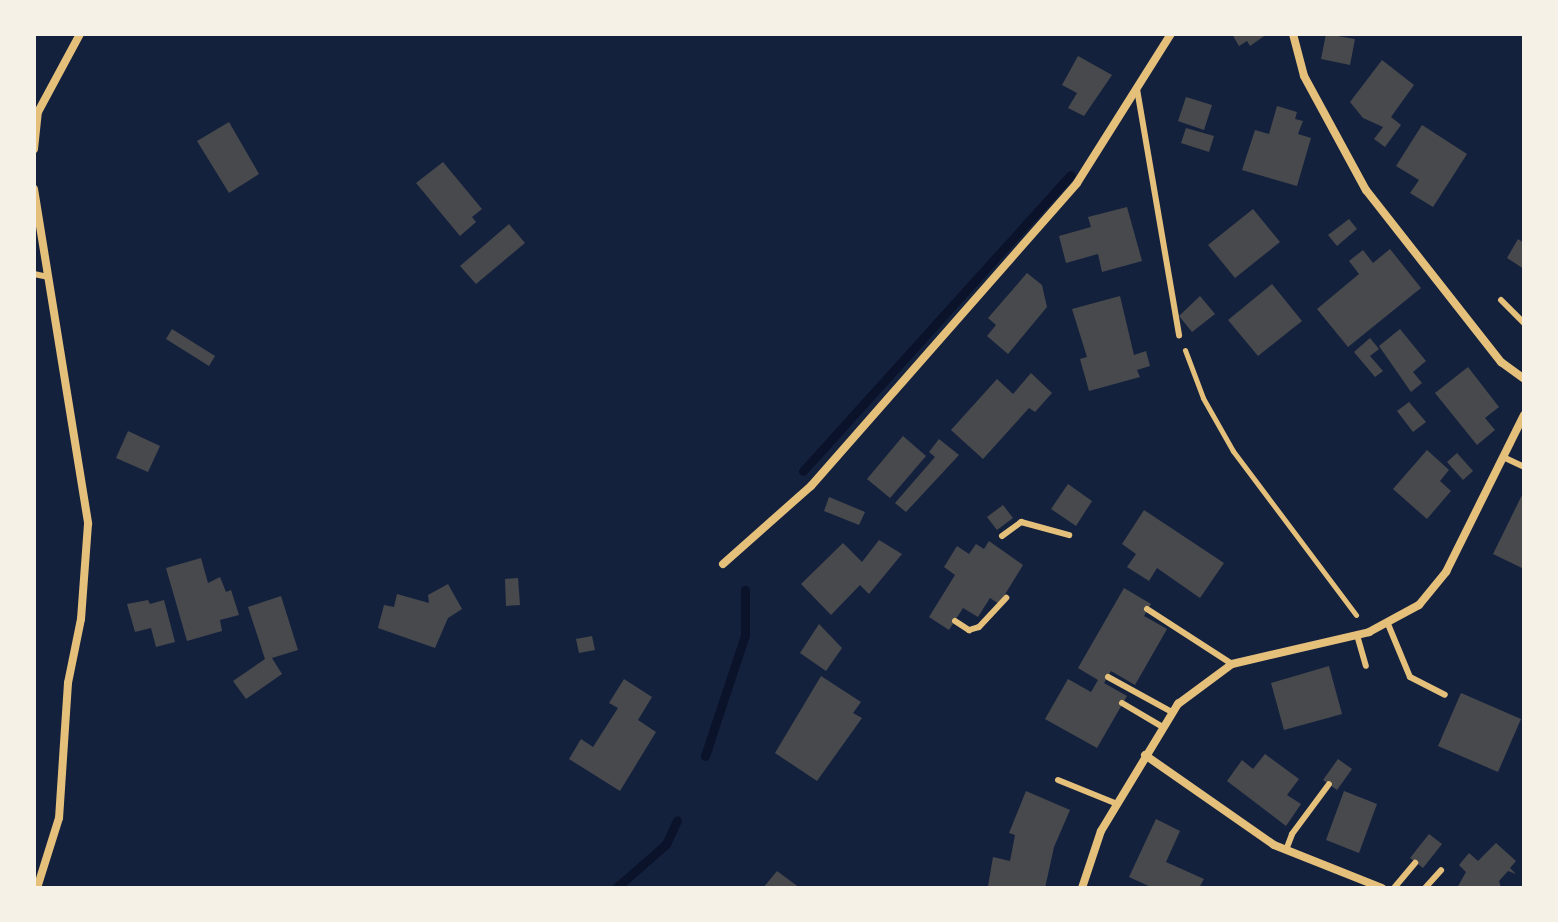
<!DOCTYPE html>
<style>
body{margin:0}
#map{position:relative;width:1558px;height:922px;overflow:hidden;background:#14213d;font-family:Karla,sans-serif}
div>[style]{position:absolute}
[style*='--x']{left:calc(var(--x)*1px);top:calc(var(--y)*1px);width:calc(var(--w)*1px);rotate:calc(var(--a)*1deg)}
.stream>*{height:9px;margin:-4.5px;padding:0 4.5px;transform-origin:4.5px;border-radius:4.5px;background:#0b132b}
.building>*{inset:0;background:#48494c}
.path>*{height:5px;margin:-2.5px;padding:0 2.5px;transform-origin:2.5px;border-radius:2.5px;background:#e5c07b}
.service>*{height:6px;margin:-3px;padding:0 3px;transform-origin:3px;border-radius:3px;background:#e5c07b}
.minor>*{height:8px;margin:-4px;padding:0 4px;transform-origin:4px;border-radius:4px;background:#e5c07b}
span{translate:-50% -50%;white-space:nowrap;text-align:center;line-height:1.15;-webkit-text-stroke:6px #f6f1e7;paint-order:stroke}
.frame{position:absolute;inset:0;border:36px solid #f6f1e7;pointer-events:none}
</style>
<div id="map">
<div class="stream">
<div style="--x:803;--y:471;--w:399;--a:-47.9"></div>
<div style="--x:705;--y:756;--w:127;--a:-71.7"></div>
<div style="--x:745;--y:635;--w:45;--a:-90"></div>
<div style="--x:616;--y:888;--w:67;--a:-41.3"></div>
<div style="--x:666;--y:844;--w:26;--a:-65"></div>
</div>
<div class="building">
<div style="clip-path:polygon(1232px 34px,1267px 34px,1250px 46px,1247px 41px,1239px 46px)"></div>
<div style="clip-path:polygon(1326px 34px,1355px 39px,1350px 65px,1321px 59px)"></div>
<div style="clip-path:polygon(1078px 56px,1112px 75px,1084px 116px,1068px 108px,1077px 93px,1062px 85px)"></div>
<div style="clip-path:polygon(1382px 60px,1414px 85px,1391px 117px,1401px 125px,1385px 147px,1374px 139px,1383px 127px,1363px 118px,1350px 102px)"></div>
<div style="clip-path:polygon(1186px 97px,1212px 105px,1204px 130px,1178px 121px)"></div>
<div style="clip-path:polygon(1277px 106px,1297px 112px,1295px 119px,1303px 121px,1298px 134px,1311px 138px,1297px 186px,1242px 170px,1255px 130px,1269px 134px)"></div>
<div style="clip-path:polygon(229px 122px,259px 174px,229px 193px,197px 141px)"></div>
<div style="clip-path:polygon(1422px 125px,1467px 154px,1433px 207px,1410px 193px,1419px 180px,1396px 166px)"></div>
<div style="clip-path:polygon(1186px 128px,1214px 136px,1209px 152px,1181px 143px)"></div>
<div style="clip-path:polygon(443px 162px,482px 209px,472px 217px,476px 222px,460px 236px,416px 183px)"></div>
<div style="clip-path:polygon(1127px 207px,1142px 261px,1102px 272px,1098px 254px,1066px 263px,1059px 236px,1091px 227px,1088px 217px)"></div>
<div style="clip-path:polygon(1253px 209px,1280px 242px,1235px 278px,1208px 245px)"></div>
<div style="clip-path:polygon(1349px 219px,1357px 229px,1337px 246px,1328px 235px)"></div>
<div style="clip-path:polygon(509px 224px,525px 243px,476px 284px,460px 266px)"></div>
<div style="clip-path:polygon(1518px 239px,1524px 243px,1524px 269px,1507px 258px)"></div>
<div style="clip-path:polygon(1390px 249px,1421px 288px,1348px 347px,1317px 309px,1359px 274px,1349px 261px,1363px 250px,1373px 263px)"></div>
<div style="clip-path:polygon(1027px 273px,1042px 285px,1047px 307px,1008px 354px,987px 336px,996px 325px,988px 318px)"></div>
<div style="clip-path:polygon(1272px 284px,1302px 321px,1258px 356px,1228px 320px)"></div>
<div style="clip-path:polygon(1120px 296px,1134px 355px,1146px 351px,1150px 366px,1137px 370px,1140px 377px,1089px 391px,1080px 359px,1087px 357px,1072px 309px)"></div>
<div style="clip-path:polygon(1200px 296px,1215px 314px,1192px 332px,1179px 316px)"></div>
<div style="clip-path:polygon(172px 329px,215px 356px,209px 366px,166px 339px)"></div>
<div style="clip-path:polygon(1400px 329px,1426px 361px,1413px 372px,1422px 383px,1411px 392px,1379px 346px)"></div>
<div style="clip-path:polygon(1370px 338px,1379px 349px,1370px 356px,1383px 371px,1375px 377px,1354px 352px)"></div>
<div style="clip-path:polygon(1468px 367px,1499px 407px,1485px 418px,1495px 430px,1477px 445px,1435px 393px)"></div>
<div style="clip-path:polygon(1031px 373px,1052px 393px,1035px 412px,1029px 408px,983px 459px,951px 430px,997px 379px,1013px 394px)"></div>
<div style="clip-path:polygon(1409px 402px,1426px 422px,1413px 432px,1397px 411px)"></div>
<div style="clip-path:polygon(128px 431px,160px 446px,148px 472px,116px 458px)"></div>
<div style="clip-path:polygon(903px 436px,926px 456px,890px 498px,867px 479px)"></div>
<div style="clip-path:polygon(939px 439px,959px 455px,906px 512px,895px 503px,935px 457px,929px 452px)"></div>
<div style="clip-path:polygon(1427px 450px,1449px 470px,1440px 481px,1451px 491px,1427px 519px,1393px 489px)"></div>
<div style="clip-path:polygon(1457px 453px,1473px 471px,1463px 480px,1447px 462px)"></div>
<div style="clip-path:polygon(1068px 484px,1092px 501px,1076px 526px,1051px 509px)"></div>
<div style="clip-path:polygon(1524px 491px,1524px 569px,1493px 554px)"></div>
<div style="clip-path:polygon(829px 497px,865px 512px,859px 525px,824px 511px)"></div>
<div style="clip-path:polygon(1003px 505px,1013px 518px,997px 530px,987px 517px)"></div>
<div style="clip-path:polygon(1144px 510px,1224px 563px,1200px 598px,1157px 568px,1149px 581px,1127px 567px,1136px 554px,1122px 544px)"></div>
<div style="clip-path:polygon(879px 540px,902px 554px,869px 594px,860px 585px,831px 615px,801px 584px,843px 543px,862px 562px)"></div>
<div style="clip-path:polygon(989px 541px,1023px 565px,999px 604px,990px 598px,978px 617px,963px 608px,949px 630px,929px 617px,955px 575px,944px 567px,957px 546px,969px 554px,976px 544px,984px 549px)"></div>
<div style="clip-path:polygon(201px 558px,208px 583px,220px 577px,226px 592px,231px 590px,239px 615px,220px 620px,222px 631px,187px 641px,166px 568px)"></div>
<div style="clip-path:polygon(518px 578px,520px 605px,506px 606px,505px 579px)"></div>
<div style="clip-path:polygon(448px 584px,462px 609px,448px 618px,435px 648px,378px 628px,384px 605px,394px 607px,397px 594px,429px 603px,428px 595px)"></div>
<div style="clip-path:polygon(1124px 588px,1151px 604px,1144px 616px,1167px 629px,1135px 685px,1111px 671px,1104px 683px,1127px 696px,1097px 748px,1045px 719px,1068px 679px,1091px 692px,1098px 680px,1078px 668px)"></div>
<div style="clip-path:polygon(281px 596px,298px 650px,272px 658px,282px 674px,246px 699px,233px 681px,265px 659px,248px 607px)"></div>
<div style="clip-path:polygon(148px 600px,150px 604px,164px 600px,175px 642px,156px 647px,151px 628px,135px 632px,127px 604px)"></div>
<div style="clip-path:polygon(819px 624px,842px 648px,826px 671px,800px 653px)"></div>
<div style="clip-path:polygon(592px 636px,595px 650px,579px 653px,576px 639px)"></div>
<div style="clip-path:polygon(1329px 666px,1342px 714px,1284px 730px,1271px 683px)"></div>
<div style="clip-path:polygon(821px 676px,861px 702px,853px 713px,862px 718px,817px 781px,775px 753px)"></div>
<div style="clip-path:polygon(624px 679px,652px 697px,638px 720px,656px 732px,620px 791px,569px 759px,581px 739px,593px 747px,618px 708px,609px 703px)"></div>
<div style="clip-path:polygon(1461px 693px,1521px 719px,1498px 772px,1438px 746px)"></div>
<div style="clip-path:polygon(1265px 754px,1299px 779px,1287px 795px,1301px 804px,1286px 826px,1227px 781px,1242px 760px,1253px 769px)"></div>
<div style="clip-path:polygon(1338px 759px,1352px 769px,1337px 790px,1323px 780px)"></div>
<div style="clip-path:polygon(1026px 791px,1070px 810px,1054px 847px,1045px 888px,988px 886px,993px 857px,1010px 861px,1015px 835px,1009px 833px)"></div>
<div style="clip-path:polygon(1344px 791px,1377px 804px,1359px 853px,1326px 840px)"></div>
<div style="clip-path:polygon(1156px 819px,1180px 831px,1166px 862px,1204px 879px,1199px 888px,1153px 888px,1129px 877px)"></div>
<div style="clip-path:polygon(1429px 834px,1442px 844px,1423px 868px,1410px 858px)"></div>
<div style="clip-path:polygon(1496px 843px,1516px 861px,1510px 868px,1516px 874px,1508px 871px,1499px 881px,1501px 888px,1457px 888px,1466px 872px,1459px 865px,1469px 853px,1478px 861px)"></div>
<div style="clip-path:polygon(777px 871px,800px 888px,763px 888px)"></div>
</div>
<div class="path">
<div style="--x:1185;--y:350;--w:51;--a:69.4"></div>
<div style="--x:1203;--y:398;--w:61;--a:60.5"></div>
<div style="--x:1233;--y:451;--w:205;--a:53.1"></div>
</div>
<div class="service">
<div style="--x:1137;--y:89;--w:250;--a:80.3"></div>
<div style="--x:34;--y:274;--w:14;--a:12"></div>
<div style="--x:1501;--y:300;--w:33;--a:45"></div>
<div style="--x:1503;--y:457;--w:23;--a:25"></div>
<div style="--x:1002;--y:536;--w:24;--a:-36"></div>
<div style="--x:1021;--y:522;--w:50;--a:15.2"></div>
<div style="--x:1147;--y:609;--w:101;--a:32.9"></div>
<div style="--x:955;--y:621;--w:17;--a:33"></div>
<div style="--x:969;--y:630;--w:10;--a:-17"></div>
<div style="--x:979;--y:627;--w:40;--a:-47"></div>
<div style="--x:1388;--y:624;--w:57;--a:67.5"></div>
<div style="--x:1410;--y:677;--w:39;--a:27"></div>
<div style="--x:1357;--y:635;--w:32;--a:74"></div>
<div style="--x:1108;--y:677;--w:73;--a:28.7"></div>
<div style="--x:1122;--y:703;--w:45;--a:30.5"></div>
<div style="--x:1058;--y:780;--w:64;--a:22.1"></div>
<div style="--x:1286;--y:850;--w:17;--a:-69"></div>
<div style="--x:1292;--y:834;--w:62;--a:-53.5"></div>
<div style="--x:1394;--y:888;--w:33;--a:-50"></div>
<div style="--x:1425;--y:888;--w:24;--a:-48"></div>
</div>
<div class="minor">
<div style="--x:1293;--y:34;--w:43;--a:75.3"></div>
<div style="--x:1304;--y:76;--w:130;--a:61.5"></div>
<div style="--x:1366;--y:190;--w:219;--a:51.9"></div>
<div style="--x:1501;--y:362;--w:29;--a:36"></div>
<div style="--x:34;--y:149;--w:37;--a:-84"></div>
<div style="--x:38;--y:112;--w:89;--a:-61.7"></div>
<div style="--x:34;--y:189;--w:339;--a:80.8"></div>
<div style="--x:88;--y:524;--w:95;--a:94.2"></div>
<div style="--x:81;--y:619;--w:65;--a:101.5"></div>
<div style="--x:68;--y:683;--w:135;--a:93.8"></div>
<div style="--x:59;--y:818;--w:73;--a:107.4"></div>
<div style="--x:723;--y:564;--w:118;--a:-41.6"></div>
<div style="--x:811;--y:486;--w:403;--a:-48.7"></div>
<div style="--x:1077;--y:183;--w:176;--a:-57.8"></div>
<div style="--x:1145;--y:755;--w:157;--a:34.9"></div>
<div style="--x:1274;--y:845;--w:116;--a:21.7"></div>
<div style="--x:1082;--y:888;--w:60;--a:-71.6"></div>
<div style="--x:1101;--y:831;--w:149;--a:-58.8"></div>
<div style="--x:1178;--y:704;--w:67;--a:-36.5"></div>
<div style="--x:1232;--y:664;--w:141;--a:-13.1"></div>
<div style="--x:1369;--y:632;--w:57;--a:-28.4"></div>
<div style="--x:1419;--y:605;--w:43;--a:-50.7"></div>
<div style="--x:1446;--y:572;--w:175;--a:-63.6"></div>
</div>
<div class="frame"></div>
</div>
